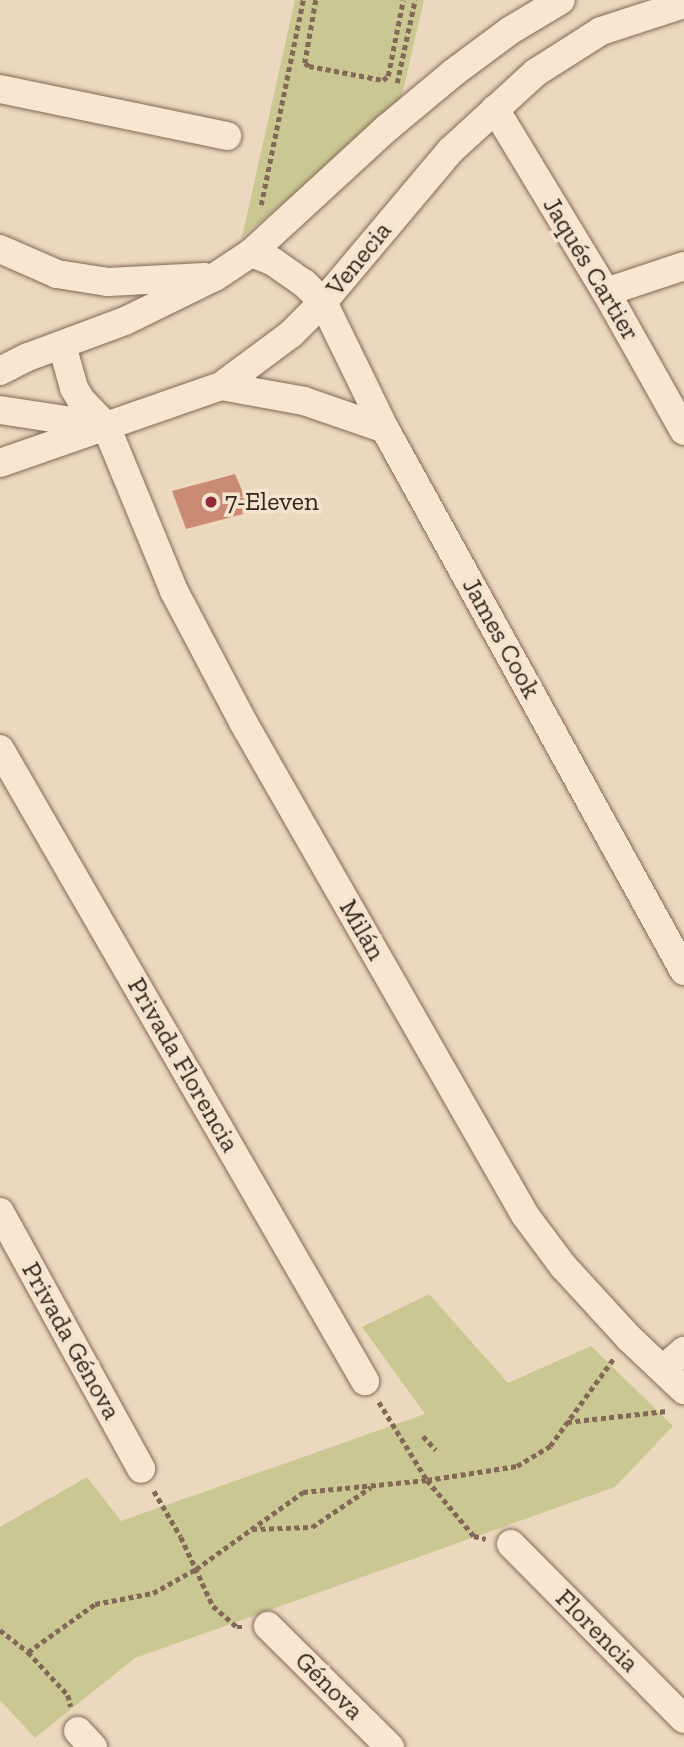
<!DOCTYPE html>
<meta charset="utf-8">
<style>
body{margin:0}
#map{position:relative;width:684px;height:1747px;overflow:hidden;background:#ecd8be;font-family:"Zilla Slab",serif}
div>[style]{position:absolute}
[style*='--x']{left:calc(var(--x)*1px);top:calc(var(--y)*1px);width:calc(var(--w)*1px);rotate:calc(var(--a)*1deg)}
.green>*{inset:0;background:#c9c893}
.building>*{inset:0;background:#ca8b74}
.path>*{height:4.5px;margin-top:-2.25px;transform-origin:0;background:repeating-linear-gradient(90deg,#846857 0 5px,transparent 0 8.5px)}
.roads{filter:drop-shadow(0 0 2px #846857) drop-shadow(0 0 2px #846857)}
.minor>*{height:28px;margin:-14px;padding:0 14px;transform-origin:14px;border-radius:14px;background:#f8e6d1}
.dots>*{width:19px;height:19px;translate:-50% -50%;box-sizing:border-box;border:4px solid #f4e3cd;border-radius:50%}
span{translate:-50% -50%;white-space:nowrap;text-align:center;line-height:1.15;-webkit-text-stroke:7px #f4e3cd;paint-order:stroke}
.street-label{font-size:26px;color:#33241c}
.poi-label{font-size:26px;color:#33241c}
.left{translate:0 -50%;text-align:left}
</style>
<div id="map">
<div class="green">
<div style="clip-path:polygon(295px 0,424px 0,399px 108px,242px 237px)"></div>
<div style="clip-path:polygon(429px 1294px,508px 1383px,591px 1346px,673px 1426px,615px 1487px,135px 1658px,35px 1738px,0 1700px,0 1527px,87px 1477px,121px 1521px,425px 1414px,362px 1327px)"></div>
</div>
<div class="building">
<div style="clip-path:polygon(235px 474px,251px 512px,186px 529px,172px 491px)"></div>
</div>
<div class="path">
<div style="--x:316;--y:0;--w:64;--a:99.9"></div>
<div style="--x:305;--y:63;--w:5;--a:37"></div>
<div style="--x:309;--y:66;--w:75;--a:10.7"></div>
<div style="--x:383;--y:80;--w:6;--a:-39"></div>
<div style="--x:388;--y:76;--w:77;--a:-78.8"></div>
<div style="--x:397;--y:83;--w:85;--a:-77.8"></div>
<div style="--x:261;--y:205;--w:209;--a:-78.4"></div>
<div style="--x:379;--y:1402;--w:92;--a:58.4"></div>
<div style="--x:427;--y:1480;--w:73;--a:50"></div>
<div style="--x:474;--y:1536;--w:12;--a:14"></div>
<div style="--x:567;--y:1422;--w:100;--a:-6.3"></div>
<div style="--x:423;--y:1436;--w:19;--a:47"></div>
<div style="--x:154;--y:1491;--w:53;--a:59.6"></div>
<div style="--x:181;--y:1537;--w:76;--a:65.1"></div>
<div style="--x:213;--y:1606;--w:32;--a:41"></div>
<div style="--x:237;--y:1627;--w:5;--a:0"></div>
<div style="--x:252;--y:1529;--w:60;--a:-1.9"></div>
<div style="--x:312;--y:1527;--w:71;--a:-34.1"></div>
<div style="--x:0;--y:1630;--w:36;--a:38"></div>
<div style="--x:28;--y:1652;--w:59;--a:47.1"></div>
<div style="--x:68;--y:1695;--w:12;--a:76"></div>
<div style="--x:28;--y:1652;--w:82;--a:-35.6"></div>
<div style="--x:95;--y:1604;--w:59;--a:-10.7"></div>
<div style="--x:153;--y:1593;--w:49;--a:-29.2"></div>
<div style="--x:196;--y:1569;--w:132;--a:-35.7"></div>
<div style="--x:303;--y:1492;--w:125;--a:-5.5"></div>
<div style="--x:427;--y:1480;--w:91;--a:-8.8"></div>
<div style="--x:517;--y:1466;--w:39;--a:-31"></div>
<div style="--x:550;--y:1446;--w:109;--a:-54"></div>
</div>
<div class="roads">
<div class="minor">
<div style="--x:0;--y:89;--w:232;--a:11.7"></div>
<div style="--x:495;--y:109;--w:214;--a:58.8"></div>
<div style="--x:606;--y:292;--w:159;--a:60.7"></div>
<div style="--x:0;--y:249;--w:62;--a:23.7"></div>
<div style="--x:57;--y:274;--w:52;--a:8.9"></div>
<div style="--x:108;--y:282;--w:97;--a:-3"></div>
<div style="--x:251;--y:253;--w:22;--a:21"></div>
<div style="--x:272;--y:261;--w:39;--a:35"></div>
<div style="--x:304;--y:283;--w:27;--a:45"></div>
<div style="--x:323;--y:302;--w:141;--a:64"></div>
<div style="--x:385;--y:429;--w:619;--a:61.12"></div>
<div style="--x:606;--y:292;--w:82;--a:-18.4"></div>
<div style="--x:62;--y:345;--w:45;--a:74.4"></div>
<div style="--x:74;--y:388;--w:14;--a:60"></div>
<div style="--x:81;--y:400;--w:36;--a:46"></div>
<div style="--x:106;--y:426;--w:178;--a:67.6"></div>
<div style="--x:174;--y:591;--w:148;--a:62.2"></div>
<div style="--x:243;--y:722;--w:568;--a:60.23"></div>
<div style="--x:525;--y:1215;--w:64;--a:53.3"></div>
<div style="--x:563;--y:1266;--w:98;--a:47.5"></div>
<div style="--x:629;--y:1338;--w:76;--a:43.4"></div>
<div style="--x:0;--y:371;--w:31;--a:-27"></div>
<div style="--x:28;--y:357;--w:103;--a:-20.4"></div>
<div style="--x:125;--y:321;--w:100;--a:-26.1"></div>
<div style="--x:215;--y:277;--w:43;--a:-33.7"></div>
<div style="--x:251;--y:253;--w:185;--a:-42.6"></div>
<div style="--x:387;--y:128;--w:86;--a:-39.8"></div>
<div style="--x:453;--y:73;--w:72;--a:-36.6"></div>
<div style="--x:511;--y:30;--w:58;--a:-31"></div>
<div style="--x:221;--y:386;--w:84;--a:10.2"></div>
<div style="--x:304;--y:401;--w:86;--a:19.1"></div>
<div style="--x:0;--y:410;--w:105;--a:8.7"></div>
<div style="--x:0;--y:463;--w:234;--a:-19.2"></div>
<div style="--x:221;--y:386;--w:87;--a:-36.6"></div>
<div style="--x:291;--y:334;--w:45;--a:-45"></div>
<div style="--x:323;--y:302;--w:197;--a:-49.9"></div>
<div style="--x:450;--y:151;--w:115;--a:-42.5"></div>
<div style="--x:535;--y:73;--w:78;--a:-32.5"></div>
<div style="--x:601;--y:31;--w:87;--a:-18"></div>
<div style="--x:0;--y:749;--w:730;--a:59.99"></div>
<div style="--x:0;--y:1212;--w:293;--a:61.2"></div>
<div style="--x:663;--y:1369;--w:28;--a:-41"></div>
<div style="--x:511;--y:1544;--w:246;--a:45.3"></div>
<div style="--x:268;--y:1626;--w:172;--a:44.8"></div>
<div style="--x:78;--y:1731;--w:22;--a:47"></div>
</div>
</div>
<div class="dots">
<div style="left:211px;top:502px;background:#912939"></div>
</div>
<div class="street-label">
<span style="left:359px;top:259px;rotate:-51deg">Venecia</span>
<span style="left:591px;top:269px;rotate:59deg">Jaqués Cartier</span>
<span style="left:501px;top:638px;rotate:61deg">James Cook</span>
<span style="left:362px;top:930px;rotate:60deg">Milán</span>
<span style="left:183px;top:1065px;rotate:60deg">Privada Florencia</span>
<span style="left:71px;top:1341px;rotate:61deg">Privada Génova</span>
<span style="left:597px;top:1631px;rotate:45deg">Florencia</span>
<span style="left:329px;top:1686px;rotate:45deg">Génova</span>
</div>
<div class="poi-label">
<span class="left" style="left:225px;top:502px">7-Eleven</span>
</div>
</div>
